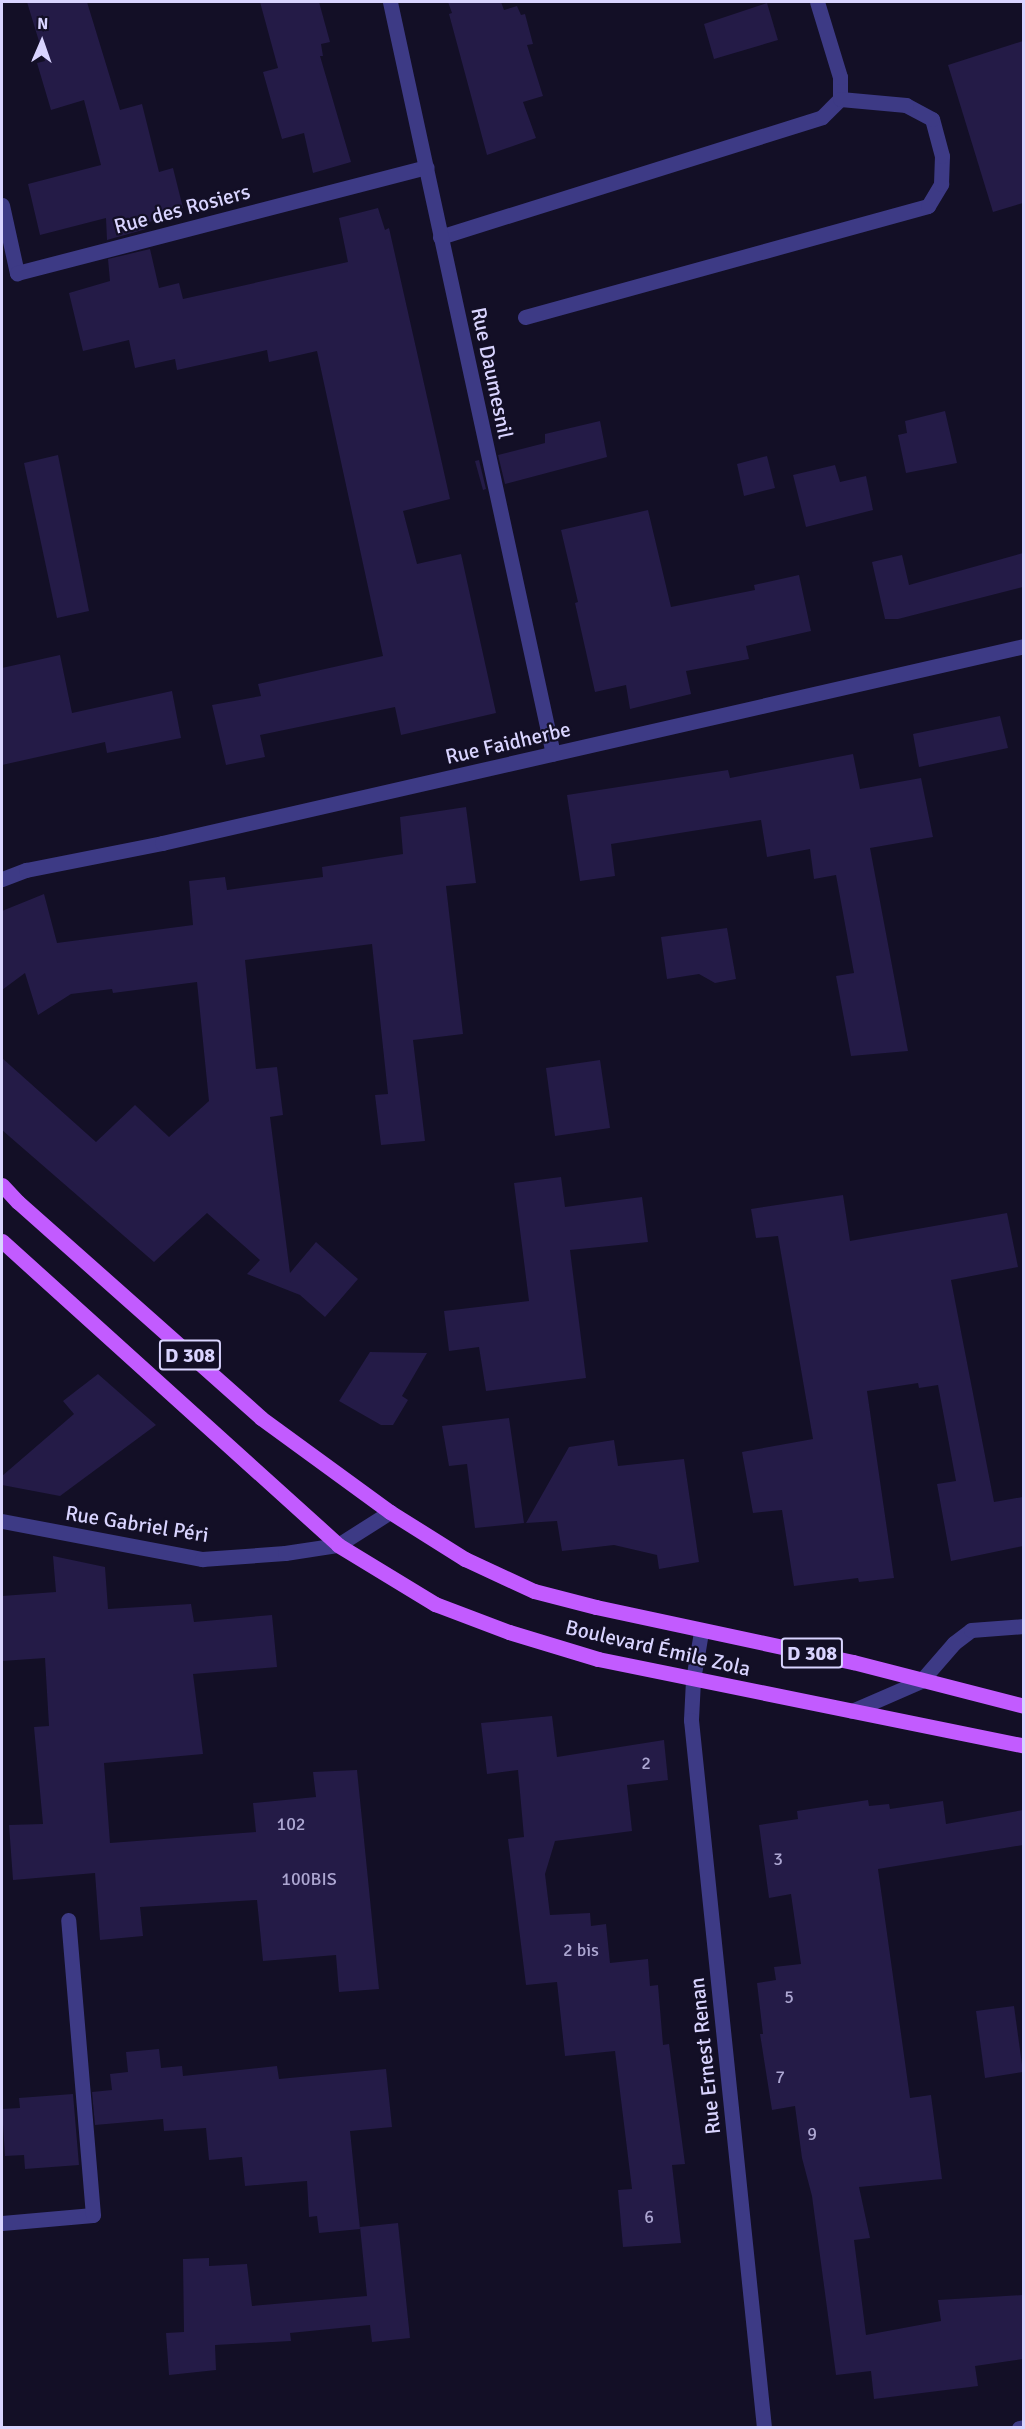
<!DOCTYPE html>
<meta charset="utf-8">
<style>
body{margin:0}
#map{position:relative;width:1025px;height:2429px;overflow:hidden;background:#130f26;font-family:Signika,sans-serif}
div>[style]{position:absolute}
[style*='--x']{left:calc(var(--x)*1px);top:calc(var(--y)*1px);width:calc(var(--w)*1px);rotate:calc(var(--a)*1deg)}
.building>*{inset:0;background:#241b47}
.lane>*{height:15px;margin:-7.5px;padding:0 7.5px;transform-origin:7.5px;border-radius:7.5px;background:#3d3a85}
.street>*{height:15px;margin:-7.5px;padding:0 7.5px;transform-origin:7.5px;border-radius:7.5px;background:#3d3a85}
.primary>*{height:15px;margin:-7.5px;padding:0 7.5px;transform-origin:7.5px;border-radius:7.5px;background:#c25bff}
span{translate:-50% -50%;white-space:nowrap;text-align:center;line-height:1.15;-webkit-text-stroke:4.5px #130f26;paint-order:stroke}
.number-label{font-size:18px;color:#aca6d1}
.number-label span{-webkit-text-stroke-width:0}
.shield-label span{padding:2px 4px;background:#130f26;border:2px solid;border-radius:4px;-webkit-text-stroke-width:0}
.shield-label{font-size:20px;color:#d9d4ff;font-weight:700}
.street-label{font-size:21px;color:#d9d4ff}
.frame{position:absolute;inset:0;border:3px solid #d9d4ff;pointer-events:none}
.north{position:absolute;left:12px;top:12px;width:60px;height:60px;-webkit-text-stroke:4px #130f26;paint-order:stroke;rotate:2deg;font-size:16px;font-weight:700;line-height:24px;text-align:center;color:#d9d4ff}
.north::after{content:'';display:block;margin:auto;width:21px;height:27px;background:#d9d4ff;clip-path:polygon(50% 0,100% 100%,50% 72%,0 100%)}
</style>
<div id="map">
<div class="building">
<div style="clip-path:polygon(27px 2px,87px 2px,120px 110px,142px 104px,159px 172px,173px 168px,183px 208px,158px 214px,160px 219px,145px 223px,146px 229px,107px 240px,106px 218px,40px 235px,28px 184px,101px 165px,84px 100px,51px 110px,37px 63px,45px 61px)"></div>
<div style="clip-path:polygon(260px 2px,319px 2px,330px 42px,321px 44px,323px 56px,320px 56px,351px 162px,313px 173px,304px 133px,282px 139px,263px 72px,278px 68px)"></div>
<div style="clip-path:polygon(448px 2px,501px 2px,504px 10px,517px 6px,521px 15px,525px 14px,533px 44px,527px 45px,543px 96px,523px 102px,536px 138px,487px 155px,449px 14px,452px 13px)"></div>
<div style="clip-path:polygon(767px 3px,778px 40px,714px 59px,704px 24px)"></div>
<div style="clip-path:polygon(1023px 41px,1023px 203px,993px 212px,948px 65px)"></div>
<div style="clip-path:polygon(378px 208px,385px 230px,389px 228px,450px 499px,403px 511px,417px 564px,461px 554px,496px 713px,401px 735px,395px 707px,260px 735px,265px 757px,226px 765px,212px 705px,261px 696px,258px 684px,383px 656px,317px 351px,269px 362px,267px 350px,177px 370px,175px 359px,135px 368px,129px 340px,83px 351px,69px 293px,110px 281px,108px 259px,150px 249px,159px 288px,179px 283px,183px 299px,348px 262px,339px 218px)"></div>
<div style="clip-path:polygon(945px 411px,957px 463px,906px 473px,898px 435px,907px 433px,905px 421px)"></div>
<div style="clip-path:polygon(600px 421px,607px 457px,505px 484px,498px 455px,545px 443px,545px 434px)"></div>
<div style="clip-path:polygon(58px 455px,89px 611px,57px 618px,24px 463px)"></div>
<div style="clip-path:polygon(767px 456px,775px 488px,744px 496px,737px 464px)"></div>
<div style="clip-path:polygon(479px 460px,486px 489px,483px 490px,475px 461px)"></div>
<div style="clip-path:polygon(835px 465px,840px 482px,866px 476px,873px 510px,806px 527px,793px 475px)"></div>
<div style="clip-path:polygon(648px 510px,671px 607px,755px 590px,754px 585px,799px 575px,811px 631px,746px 646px,749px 659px,686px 671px,691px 694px,630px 709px,626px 685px,595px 692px,575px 603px,578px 602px,561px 530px)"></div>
<div style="clip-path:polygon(1023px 553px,1023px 587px,898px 619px,885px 619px,872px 562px,902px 555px,909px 585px)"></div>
<div style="clip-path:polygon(60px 655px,72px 713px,172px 691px,181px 738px,107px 753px,105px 742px,2px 765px,2px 668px)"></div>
<div style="clip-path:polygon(1000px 716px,1008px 748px,919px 767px,913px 734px)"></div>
<div style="clip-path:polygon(853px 754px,860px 789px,921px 778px,933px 837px,870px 848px,908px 1051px,851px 1056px,836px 976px,854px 973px,836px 875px,814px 879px,810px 849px,767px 857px,761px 820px,611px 844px,615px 876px,580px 881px,567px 795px,728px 770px,730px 778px)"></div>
<div style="clip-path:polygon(466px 807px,476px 883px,446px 886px,463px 1034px,413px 1040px,425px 1141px,381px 1145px,375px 1095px,388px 1094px,372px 944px,245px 960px,256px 1069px,277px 1067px,283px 1115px,270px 1117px,290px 1273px,316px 1242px,358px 1279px,325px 1317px,300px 1295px,247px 1274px,260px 1260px,207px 1213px,154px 1262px,2px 1130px,2px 1058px,96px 1142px,135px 1105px,169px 1137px,209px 1101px,197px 982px,113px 993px,112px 989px,71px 994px,38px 1015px,25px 973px,2px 990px,2px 911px,44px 894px,57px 943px,193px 925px,189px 881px,225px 877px,227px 890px,323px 877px,322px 867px,403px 854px,400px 817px)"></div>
<div style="clip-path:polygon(727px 928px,736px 979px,715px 983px,699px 974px,667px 979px,661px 937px)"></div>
<div style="clip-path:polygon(600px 1060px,610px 1128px,555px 1136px,546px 1068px)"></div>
<div style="clip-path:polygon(561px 1177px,565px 1207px,642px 1197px,648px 1242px,570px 1250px,586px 1378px,486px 1391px,479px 1347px,449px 1351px,444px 1311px,529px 1301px,514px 1183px)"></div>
<div style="clip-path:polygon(843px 1195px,850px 1241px,1007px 1213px,1018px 1267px,951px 1280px,994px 1502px,1023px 1497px,1023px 1546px,951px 1561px,937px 1484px,956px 1481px,938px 1385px,919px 1388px,918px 1383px,867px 1391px,894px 1578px,859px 1582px,858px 1578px,794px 1586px,782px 1510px,753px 1513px,742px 1452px,813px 1439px,778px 1236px,756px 1238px,751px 1209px)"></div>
<div style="clip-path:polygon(370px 1352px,427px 1353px,402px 1396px,408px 1400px,393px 1425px,381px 1425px,339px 1401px)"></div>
<div style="clip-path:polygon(98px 1374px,156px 1425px,60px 1496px,2px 1485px,2px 1476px,74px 1414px,63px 1401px)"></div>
<div style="clip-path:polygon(509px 1418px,524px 1523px,475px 1528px,467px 1464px,449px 1466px,442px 1426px)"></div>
<div style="clip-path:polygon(614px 1440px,618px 1466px,684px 1459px,699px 1562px,659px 1569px,657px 1555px,614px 1545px,562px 1551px,557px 1521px,526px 1523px,569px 1447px)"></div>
<div style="clip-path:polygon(53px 1556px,105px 1567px,108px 1609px,191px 1604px,194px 1622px,272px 1615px,277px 1667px,193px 1674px,203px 1754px,104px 1763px,110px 1843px,256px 1832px,253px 1803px,316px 1797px,313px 1772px,357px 1770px,379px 1989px,339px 1992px,336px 1955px,263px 1961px,257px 1900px,140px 1907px,143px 1936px,100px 1940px,95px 1873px,13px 1880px,9px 1825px,43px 1824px,34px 1727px,49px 1726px,45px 1658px,2px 1661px,2px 1596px,56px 1592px)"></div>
<div style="clip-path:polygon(552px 1716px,557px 1757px,664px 1740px,668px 1780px,627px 1785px,632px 1831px,555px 1841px,545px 1874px,550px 1915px,590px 1913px,591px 1926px,606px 1924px,610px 1963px,648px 1959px,650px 1986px,658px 1985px,663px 2045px,669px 2044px,685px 2164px,672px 2165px,681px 2243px,623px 2247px,618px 2190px,632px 2189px,615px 2051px,565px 2056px,557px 1982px,526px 1985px,508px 1839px,524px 1837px,518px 1770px,487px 1774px,481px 1723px)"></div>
<div style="clip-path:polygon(868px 1800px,869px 1806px,889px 1804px,890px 1809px,943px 1801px,946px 1824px,1023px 1810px,1023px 1845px,878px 1869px,910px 2098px,931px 2095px,942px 2179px,859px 2187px,870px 2238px,854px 2240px,866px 2335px,941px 2321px,938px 2300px,1023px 2295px,1023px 2359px,975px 2366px,978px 2386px,874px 2399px,871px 2371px,836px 2375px,812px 2196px,802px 2158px,795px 2106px,772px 2110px,760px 2034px,763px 2034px,757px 1983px,776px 1980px,774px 1967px,801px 1964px,791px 1894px,769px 1898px,759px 1825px,798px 1819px,797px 1811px)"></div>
<div style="clip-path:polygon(1014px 2006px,1023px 2072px,985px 2078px,976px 2011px)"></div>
<div style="clip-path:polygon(159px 2049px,161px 2068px,182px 2066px,183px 2076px,277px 2066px,279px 2079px,386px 2069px,392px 2127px,350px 2131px,360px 2229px,319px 2233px,317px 2216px,309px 2217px,307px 2181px,245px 2186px,242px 2157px,209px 2160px,206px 2128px,164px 2131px,163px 2119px,95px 2125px,92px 2092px,112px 2090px,110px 2074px,128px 2072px,126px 2052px)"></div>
<div style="clip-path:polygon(73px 2094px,79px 2165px,25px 2169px,24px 2155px,5px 2156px,2px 2109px,20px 2108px,19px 2098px)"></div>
<div style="clip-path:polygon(398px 2223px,410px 2338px,372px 2342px,370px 2325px,290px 2333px,291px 2341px,215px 2345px,216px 2370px,169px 2375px,166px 2333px,184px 2332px,183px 2259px,209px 2258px,209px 2266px,247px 2264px,252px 2306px,367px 2296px,360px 2227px)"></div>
</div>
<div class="lane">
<div style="--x:2;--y:205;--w:70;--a:77.6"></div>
<div style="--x:17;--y:273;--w:423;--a:-14.5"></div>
<div style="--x:440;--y:237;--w:400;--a:-17.4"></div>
<div style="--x:822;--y:117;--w:25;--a:-45"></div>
<div style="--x:840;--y:99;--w:22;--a:-90"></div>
<div style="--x:840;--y:77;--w:78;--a:-107"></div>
<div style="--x:525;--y:317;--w:418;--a:-15.4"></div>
<div style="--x:928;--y:206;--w:26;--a:-59"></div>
<div style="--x:941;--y:184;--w:28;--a:-88"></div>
<div style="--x:942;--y:156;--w:38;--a:-105"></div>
<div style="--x:932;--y:119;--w:30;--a:-152"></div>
<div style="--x:906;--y:105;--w:66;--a:-174.8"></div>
</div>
<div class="street">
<div style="--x:390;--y:2;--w:769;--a:77.77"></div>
<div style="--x:2;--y:879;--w:26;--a:-21"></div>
<div style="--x:26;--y:870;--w:139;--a:-11.2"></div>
<div style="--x:162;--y:843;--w:884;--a:-12.87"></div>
<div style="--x:2;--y:1521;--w:204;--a:10.8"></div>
<div style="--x:202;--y:1559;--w:83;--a:-4.1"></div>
<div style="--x:285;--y:1553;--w:54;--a:-8.6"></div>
<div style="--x:338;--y:1545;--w:62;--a:-32.4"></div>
<div style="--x:701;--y:1632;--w:49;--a:99.5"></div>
<div style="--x:693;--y:1680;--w:40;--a:92.9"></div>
<div style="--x:691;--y:1720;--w:712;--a:84.11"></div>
<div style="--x:852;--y:1711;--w:75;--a:-23.5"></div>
<div style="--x:921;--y:1681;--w:50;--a:-49"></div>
<div style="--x:954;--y:1643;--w:21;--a:-37"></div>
<div style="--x:971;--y:1630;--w:53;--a:-4.3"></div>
<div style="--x:2;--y:2223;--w:91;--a:-5"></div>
<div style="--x:93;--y:2215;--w:296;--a:-94.8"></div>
<div style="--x:1019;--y:2428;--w:5;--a:-11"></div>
</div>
<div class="primary">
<div style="--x:2;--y:1185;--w:23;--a:47"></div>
<div style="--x:18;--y:1202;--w:325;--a:41.6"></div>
<div style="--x:261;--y:1418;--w:160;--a:36.1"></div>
<div style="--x:390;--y:1512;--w:89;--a:32.1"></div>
<div style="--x:465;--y:1559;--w:76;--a:24.9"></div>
<div style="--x:534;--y:1591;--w:64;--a:14.5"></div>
<div style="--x:596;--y:1607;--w:263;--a:12.1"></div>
<div style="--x:853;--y:1662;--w:177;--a:14.4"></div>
<div style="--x:2;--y:1241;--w:453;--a:42.1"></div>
<div style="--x:338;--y:1545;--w:114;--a:31.3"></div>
<div style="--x:435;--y:1604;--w:79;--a:20.7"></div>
<div style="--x:509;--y:1632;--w:93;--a:16.9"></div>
<div style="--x:598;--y:1659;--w:435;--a:11.5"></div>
</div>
<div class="number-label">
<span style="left:646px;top:1763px">2</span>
<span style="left:291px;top:1824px">102</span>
<span style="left:778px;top:1859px">3</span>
<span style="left:309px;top:1879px">100BIS</span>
<span style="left:581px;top:1950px">2 bis</span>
<span style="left:789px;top:1997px">5</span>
<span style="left:780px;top:2077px">7</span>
<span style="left:812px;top:2134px">9</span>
<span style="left:649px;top:2217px">6</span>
</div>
<div class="shield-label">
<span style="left:190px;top:1355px">D 308</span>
<span style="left:812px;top:1653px">D 308</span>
</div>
<div class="street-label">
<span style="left:182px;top:209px;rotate:-15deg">Rue des Rosiers</span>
<span style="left:492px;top:373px;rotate:78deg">Rue Daumesnil</span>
<span style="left:508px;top:743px;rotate:-13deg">Rue Faidherbe</span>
<span style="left:137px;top:1524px;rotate:9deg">Rue Gabriel Péri</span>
<span style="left:658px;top:1648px;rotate:13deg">Boulevard Émile Zola</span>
<span style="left:705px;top:2056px;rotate:-96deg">Rue Ernest Renan</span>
</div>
<div class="frame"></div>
<div class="north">N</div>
</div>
